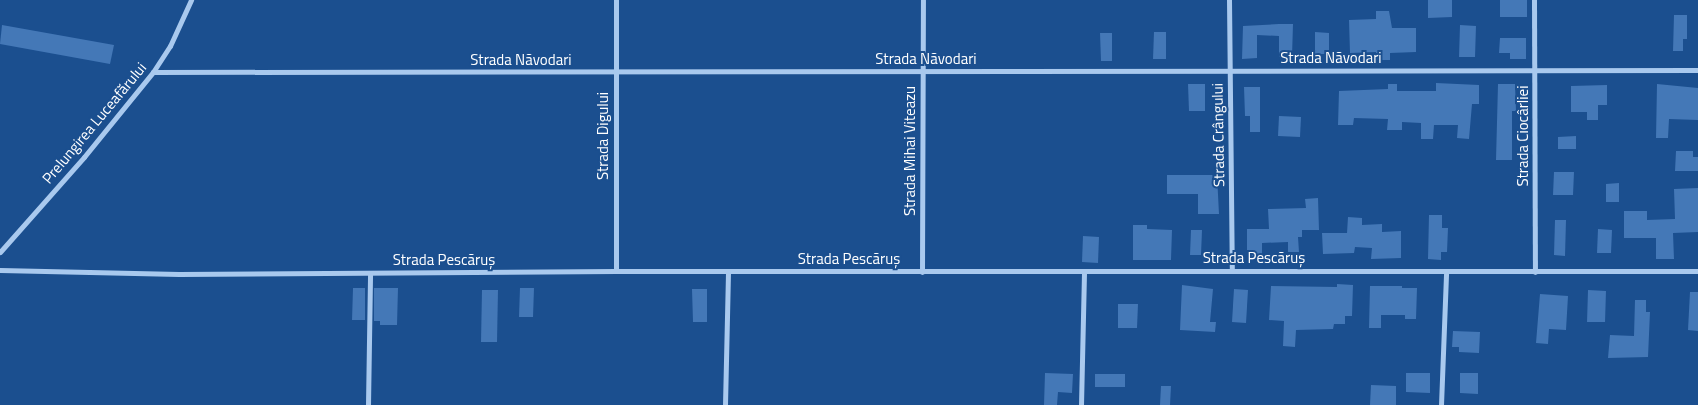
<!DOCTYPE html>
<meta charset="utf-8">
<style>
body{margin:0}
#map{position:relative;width:1698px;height:405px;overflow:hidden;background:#1b4f8f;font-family:"Titillium Web",sans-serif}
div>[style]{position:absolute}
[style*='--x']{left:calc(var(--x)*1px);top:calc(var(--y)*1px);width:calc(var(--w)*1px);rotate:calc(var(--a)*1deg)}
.building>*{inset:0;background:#4478b7}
.minor>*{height:5px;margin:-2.5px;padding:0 2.5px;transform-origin:2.5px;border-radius:2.5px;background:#a9c9ee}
span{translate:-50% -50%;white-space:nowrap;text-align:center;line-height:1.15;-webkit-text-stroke:4px #1b4f8f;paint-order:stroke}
.street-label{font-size:15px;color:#fff}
</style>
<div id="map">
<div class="building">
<div style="clip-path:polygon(1428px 0,1452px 0,1452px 17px,1428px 18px)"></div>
<div style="clip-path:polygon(1500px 0,1527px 0,1527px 17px,1500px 17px)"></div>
<div style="clip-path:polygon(1376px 11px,1389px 11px,1392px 28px,1416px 28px,1416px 52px,1390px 53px,1390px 60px,1376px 60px,1376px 52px,1350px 53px,1349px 20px,1376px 19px)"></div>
<div style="clip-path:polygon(1674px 15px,1687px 15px,1687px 39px,1683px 39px,1683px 51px,1673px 51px)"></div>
<div style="clip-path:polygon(1279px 24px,1293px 24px,1292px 57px,1279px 57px,1279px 36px,1257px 35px,1257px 58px,1242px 59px,1243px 26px)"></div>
<div style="clip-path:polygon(2px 25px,114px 45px,110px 64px,0 44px)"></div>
<div style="clip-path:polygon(1460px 25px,1476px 26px,1475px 57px,1459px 57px)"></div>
<div style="clip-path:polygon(1154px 32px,1166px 32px,1166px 59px,1153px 59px)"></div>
<div style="clip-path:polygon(1315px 32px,1329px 33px,1329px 54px,1315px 54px)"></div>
<div style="clip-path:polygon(1100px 33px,1112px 33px,1112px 61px,1101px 61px)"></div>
<div style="clip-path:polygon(1500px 38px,1526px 38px,1526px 59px,1510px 59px,1510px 53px,1499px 53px)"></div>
<div style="clip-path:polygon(1436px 83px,1479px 85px,1479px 104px,1472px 104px,1469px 139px,1457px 138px,1458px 125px,1434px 125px,1433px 139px,1421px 139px,1421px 123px,1402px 122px,1402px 130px,1387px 130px,1388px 119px,1354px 118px,1353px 125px,1338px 125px,1339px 91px,1388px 89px,1388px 84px,1397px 84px,1397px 91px,1436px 91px)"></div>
<div style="clip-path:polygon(1188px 84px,1205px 84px,1205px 111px,1189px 111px)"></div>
<div style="clip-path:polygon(1498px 84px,1515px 84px,1516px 111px,1512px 111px,1512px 160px,1496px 160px)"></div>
<div style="clip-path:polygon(1657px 84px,1698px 88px,1698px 120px,1669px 119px,1668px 138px,1656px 138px)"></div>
<div style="clip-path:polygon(1607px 85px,1607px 105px,1598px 105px,1598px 120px,1587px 120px,1587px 112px,1571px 112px,1571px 86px)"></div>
<div style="clip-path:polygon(1244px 87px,1260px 87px,1260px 132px,1250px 132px,1250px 116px,1245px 116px)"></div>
<div style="clip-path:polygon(1279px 116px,1301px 117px,1300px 137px,1278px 136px)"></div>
<div style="clip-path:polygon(1576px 136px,1576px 149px,1558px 149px,1558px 137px)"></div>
<div style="clip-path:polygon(1676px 151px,1693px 151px,1693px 157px,1698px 157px,1698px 171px,1675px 171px)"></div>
<div style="clip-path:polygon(1554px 172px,1574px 172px,1573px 195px,1553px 195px)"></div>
<div style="clip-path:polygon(1167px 175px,1217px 175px,1219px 214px,1198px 214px,1198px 194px,1167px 194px)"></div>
<div style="clip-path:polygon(1619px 183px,1619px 202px,1606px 202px,1606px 184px)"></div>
<div style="clip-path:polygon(1698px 188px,1698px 232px,1673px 233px,1674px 259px,1656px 259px,1656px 238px,1624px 238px,1624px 211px,1647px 211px,1647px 220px,1675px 219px,1674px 189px)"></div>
<div style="clip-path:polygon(1318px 198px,1319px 230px,1302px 230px,1302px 237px,1298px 237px,1299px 252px,1288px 252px,1288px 242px,1262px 243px,1262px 256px,1247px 256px,1247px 229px,1269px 229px,1268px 209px,1306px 208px,1305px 199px)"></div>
<div style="clip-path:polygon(1429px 215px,1442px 215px,1442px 228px,1448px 228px,1447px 252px,1441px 252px,1441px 260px,1428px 259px)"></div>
<div style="clip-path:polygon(1348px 217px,1362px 218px,1362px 225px,1382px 224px,1382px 232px,1401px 231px,1401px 258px,1371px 259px,1372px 248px,1355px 247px,1354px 253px,1323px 254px,1322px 233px,1347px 233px)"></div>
<div style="clip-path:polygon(1555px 220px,1566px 220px,1565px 256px,1554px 255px)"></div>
<div style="clip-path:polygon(1133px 225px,1147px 225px,1147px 229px,1172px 230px,1171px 260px,1133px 260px)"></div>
<div style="clip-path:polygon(1598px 229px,1612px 230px,1611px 253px,1597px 253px)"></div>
<div style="clip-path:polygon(1191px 230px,1202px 230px,1201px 255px,1190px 255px)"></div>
<div style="clip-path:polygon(1083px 236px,1099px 237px,1098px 263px,1082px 262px)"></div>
<div style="clip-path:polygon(1337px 284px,1353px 285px,1352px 316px,1345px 316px,1345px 324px,1334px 324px,1333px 329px,1296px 330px,1295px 347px,1283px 346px,1284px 321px,1269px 320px,1271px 286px,1337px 287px)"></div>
<div style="clip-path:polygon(1182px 285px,1213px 289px,1210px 322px,1216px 322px,1215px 332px,1180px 330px)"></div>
<div style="clip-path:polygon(1370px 286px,1402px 286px,1402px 288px,1417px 288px,1416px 319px,1405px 319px,1405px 315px,1381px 315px,1381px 328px,1369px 328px)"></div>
<div style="clip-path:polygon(353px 288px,365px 288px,365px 320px,352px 320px)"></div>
<div style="clip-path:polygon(374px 288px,398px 288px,397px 325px,380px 325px,380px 321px,374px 321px)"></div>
<div style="clip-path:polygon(520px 288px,534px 288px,533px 317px,519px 317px)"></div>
<div style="clip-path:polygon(692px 289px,707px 289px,707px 322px,693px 322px)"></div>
<div style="clip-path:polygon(1234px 289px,1248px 290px,1246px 323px,1232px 322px)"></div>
<div style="clip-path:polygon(482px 290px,498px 290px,497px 342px,481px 342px)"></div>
<div style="clip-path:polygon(1588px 290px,1606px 291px,1605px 322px,1587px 322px)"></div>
<div style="clip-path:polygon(1690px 292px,1698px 292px,1698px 331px,1688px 330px)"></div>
<div style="clip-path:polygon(1540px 294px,1568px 296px,1566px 330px,1549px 329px,1548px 344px,1536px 343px)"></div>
<div style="clip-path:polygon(1635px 300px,1646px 300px,1646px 312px,1650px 312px,1648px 357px,1608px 358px,1610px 335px,1634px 336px)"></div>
<div style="clip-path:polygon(1118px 304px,1138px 304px,1137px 328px,1118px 328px)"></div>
<div style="clip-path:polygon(1453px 331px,1480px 332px,1479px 353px,1459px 352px,1459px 347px,1452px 347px)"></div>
<div style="clip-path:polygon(1045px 373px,1073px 374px,1072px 393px,1058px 392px,1057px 405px,1044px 405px)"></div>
<div style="clip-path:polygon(1406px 373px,1430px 373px,1430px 393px,1406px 392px)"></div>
<div style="clip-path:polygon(1460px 373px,1478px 373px,1478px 394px,1460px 393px)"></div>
<div style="clip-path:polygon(1095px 374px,1125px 374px,1125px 387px,1095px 387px)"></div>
<div style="clip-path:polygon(1371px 385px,1396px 386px,1396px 405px,1370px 405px)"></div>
<div style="clip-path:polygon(1161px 386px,1171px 386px,1170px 405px,1160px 405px)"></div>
</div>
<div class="minor">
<div style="--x:1229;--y:0;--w:270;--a:89.4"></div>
<div style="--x:1534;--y:0;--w:272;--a:89.8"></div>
<div style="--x:153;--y:72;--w:1545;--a:-0.07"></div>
<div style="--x:0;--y:252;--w:127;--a:-48.5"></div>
<div style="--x:84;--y:157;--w:109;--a:-50.9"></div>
<div style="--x:153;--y:72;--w:31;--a:-57"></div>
<div style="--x:170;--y:46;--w:51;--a:-65.5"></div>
<div style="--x:0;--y:270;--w:179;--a:1.3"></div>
<div style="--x:179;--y:274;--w:437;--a:-0.4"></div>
<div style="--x:616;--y:271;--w:1082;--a:0"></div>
<div style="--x:616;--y:271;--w:271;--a:-90"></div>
<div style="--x:922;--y:272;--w:272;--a:-89.8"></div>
<div style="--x:368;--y:405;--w:132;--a:-89.1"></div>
<div style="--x:725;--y:405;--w:133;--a:-88.7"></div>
<div style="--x:1081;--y:405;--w:132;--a:-88.7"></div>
<div style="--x:1441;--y:405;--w:133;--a:-87.8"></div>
</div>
<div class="street-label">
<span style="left:1331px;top:58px">Strada Năvodari</span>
<span style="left:926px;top:59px">Strada Năvodari</span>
<span style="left:521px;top:60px">Strada Năvodari</span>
<span style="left:94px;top:123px;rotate:-50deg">Prelungirea Luceafărului</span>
<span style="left:1218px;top:135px;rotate:-91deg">Strada Crângului</span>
<span style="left:603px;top:136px;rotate:-90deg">Strada Digului</span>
<span style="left:1523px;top:136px;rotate:-90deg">Strada Ciocârliei</span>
<span style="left:910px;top:151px;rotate:-90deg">Strada Mihai Viteazu</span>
<span style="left:1254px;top:258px">Strada Pescăruș</span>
<span style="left:849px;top:259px">Strada Pescăruș</span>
<span style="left:444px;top:260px">Strada Pescăruș</span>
</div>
</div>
